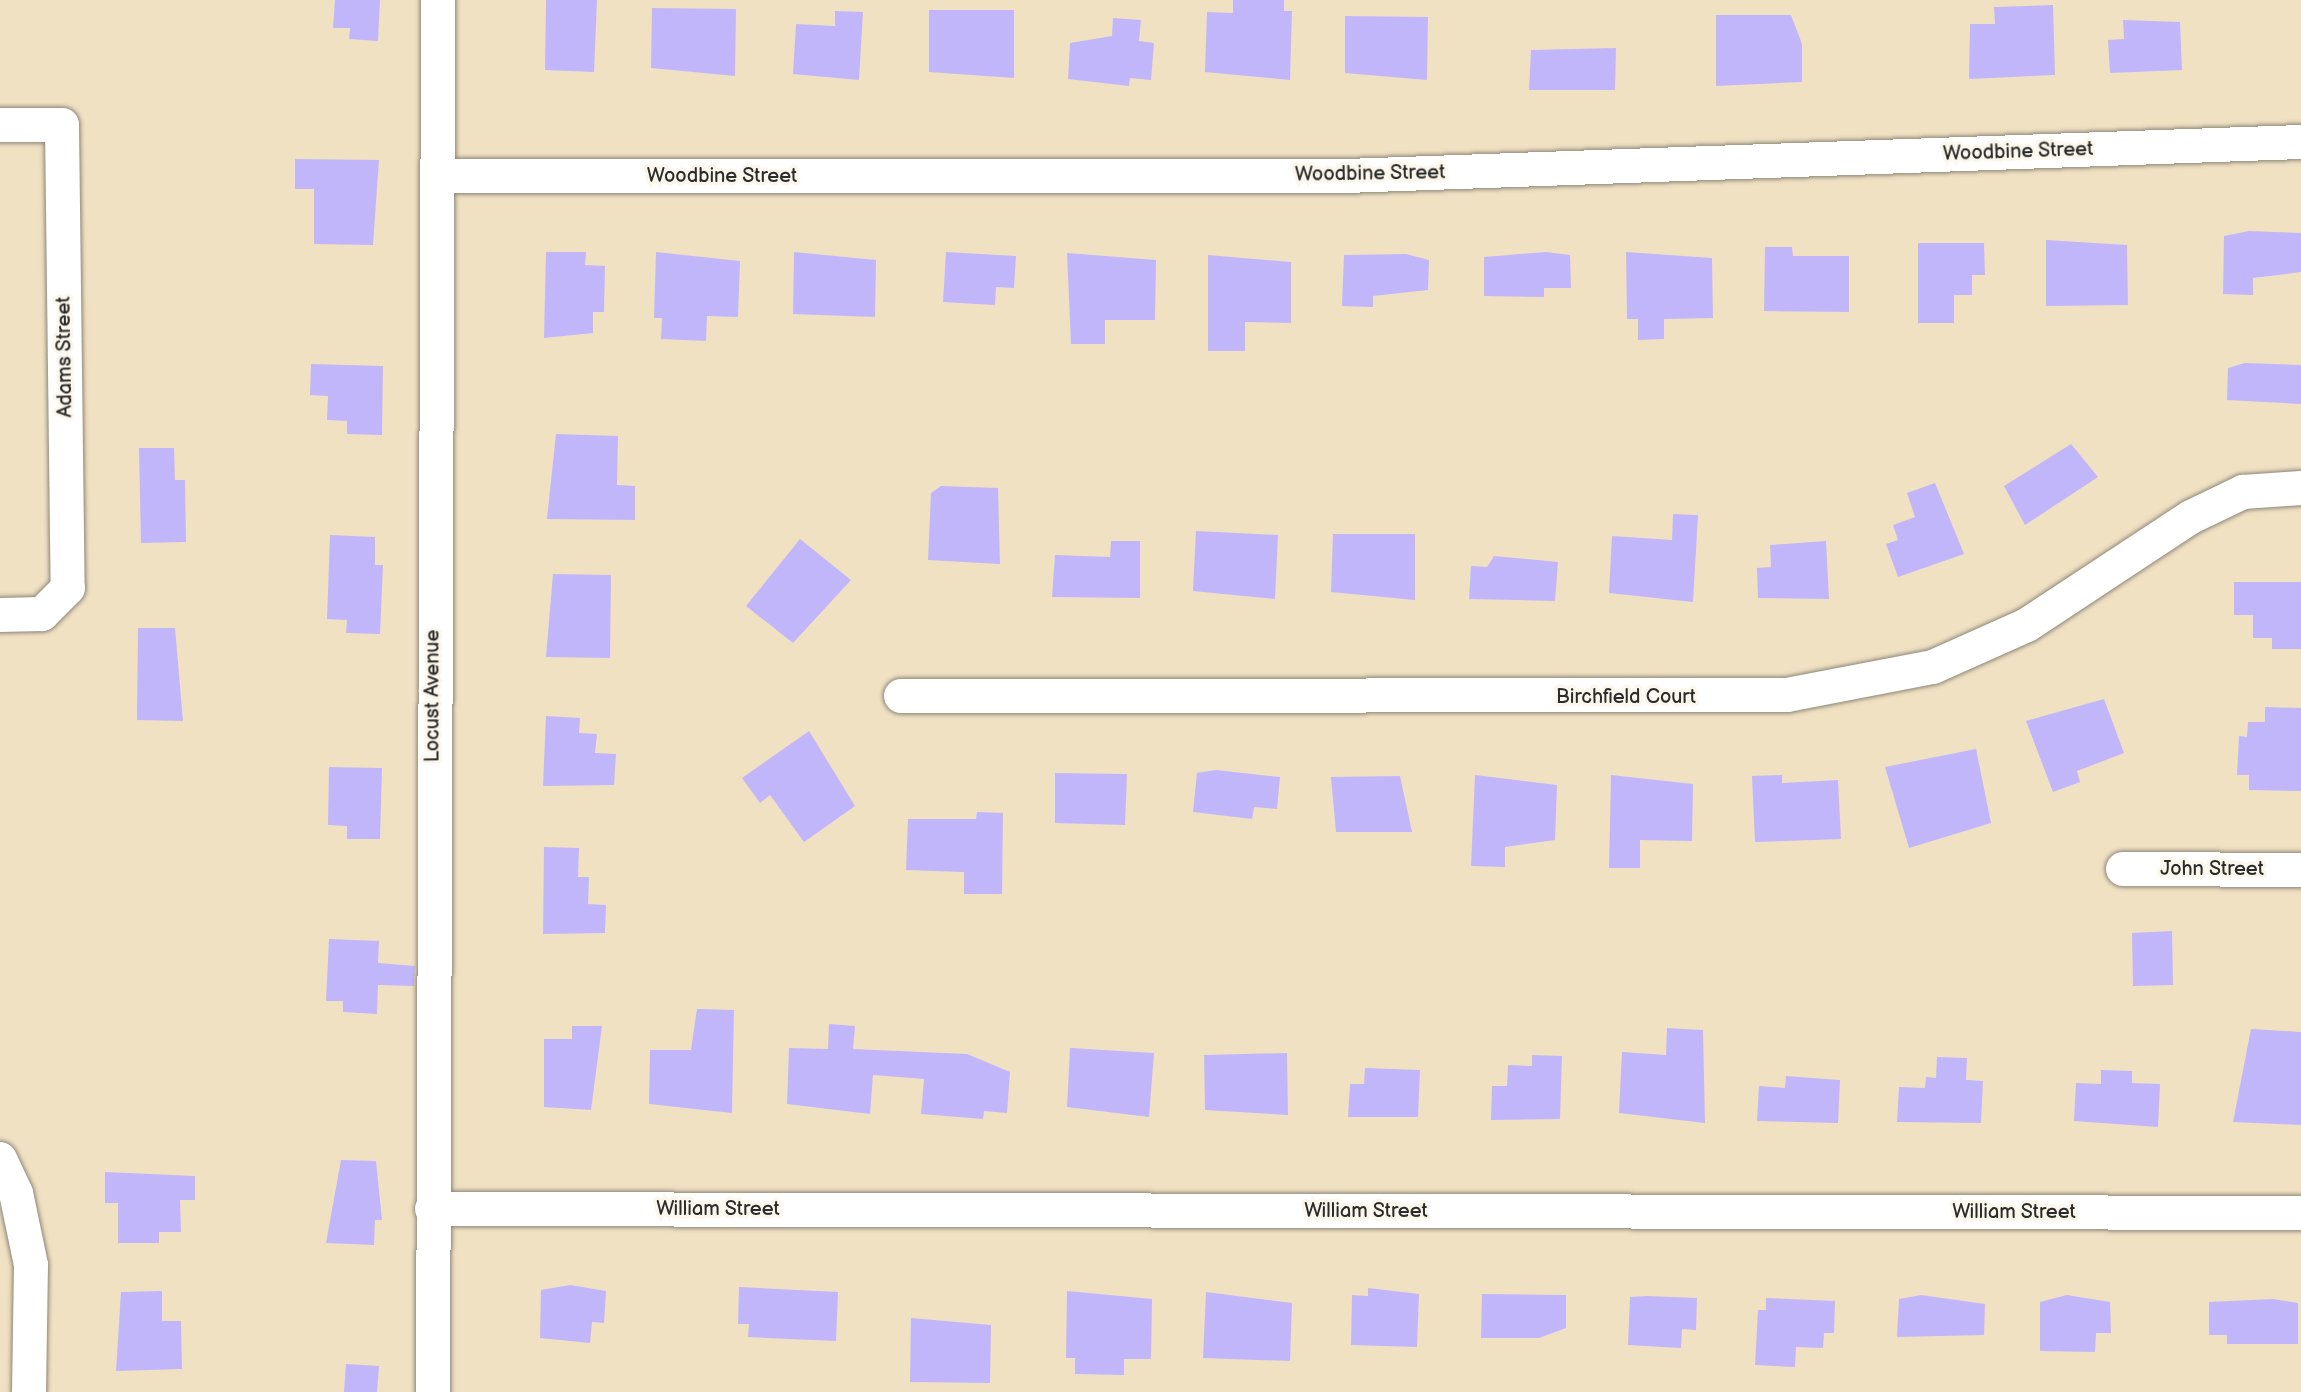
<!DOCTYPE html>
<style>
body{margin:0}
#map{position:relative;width:2301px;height:1392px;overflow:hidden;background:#f0e1c3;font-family:"Balsamiq Sans",sans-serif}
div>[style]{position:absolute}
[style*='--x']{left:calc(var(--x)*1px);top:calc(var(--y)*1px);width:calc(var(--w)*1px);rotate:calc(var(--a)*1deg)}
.building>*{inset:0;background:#c2b6fb}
.roads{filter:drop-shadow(0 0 2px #8e8677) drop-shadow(0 0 2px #8e8677)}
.minor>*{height:34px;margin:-17px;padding:0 17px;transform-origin:17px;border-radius:17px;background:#fff}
span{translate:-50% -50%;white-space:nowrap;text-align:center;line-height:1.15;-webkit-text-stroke:7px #fbf7ec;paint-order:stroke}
.street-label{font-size:20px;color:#2b2b2b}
</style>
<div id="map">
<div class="building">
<div style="clip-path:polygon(335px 0,380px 0,378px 41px,349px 39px,350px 28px,333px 28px)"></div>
<div style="clip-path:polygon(546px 0,597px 0,594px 72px,545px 70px)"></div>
<div style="clip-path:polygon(1233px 0,1284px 0,1284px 11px,1292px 11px,1290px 80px,1205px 72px,1207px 12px,1233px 13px)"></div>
<div style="clip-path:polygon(2053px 5px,2055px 75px,1969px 79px,1970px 24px,1995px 24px,1994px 7px)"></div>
<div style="clip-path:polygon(652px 8px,736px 9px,735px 76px,651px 68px)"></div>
<div style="clip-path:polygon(929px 10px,1014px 10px,1014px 78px,929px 72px)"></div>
<div style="clip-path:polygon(835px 11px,863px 12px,859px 80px,793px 74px,796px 24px,835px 26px)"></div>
<div style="clip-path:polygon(1716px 15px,1791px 15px,1802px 44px,1802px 82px,1716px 86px)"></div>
<div style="clip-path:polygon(1345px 16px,1428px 17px,1427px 80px,1345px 73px)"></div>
<div style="clip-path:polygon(1113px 18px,1141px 20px,1139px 41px,1154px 43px,1151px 80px,1130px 78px,1129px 86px,1068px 79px,1070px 43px,1112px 36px)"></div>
<div style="clip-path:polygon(2123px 20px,2180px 22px,2182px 70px,2110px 73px,2108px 40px,2124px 39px)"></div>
<div style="clip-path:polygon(1616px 48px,1615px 90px,1529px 90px,1531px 50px)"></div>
<div style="clip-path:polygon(295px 159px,379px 160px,373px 245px,314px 244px,314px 189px,295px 189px)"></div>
<div style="clip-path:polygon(2249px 231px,2301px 233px,2301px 272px,2253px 278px,2253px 295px,2223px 294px,2224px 236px)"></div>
<div style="clip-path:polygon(2046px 240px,2127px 245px,2128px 305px,2046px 306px)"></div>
<div style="clip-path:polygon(1918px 243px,1984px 243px,1985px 275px,1972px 275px,1972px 295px,1954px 295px,1954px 323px,1918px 323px)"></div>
<div style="clip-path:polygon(1765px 247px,1792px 247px,1793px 256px,1849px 256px,1849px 312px,1764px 311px)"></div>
<div style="clip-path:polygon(546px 252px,586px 252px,585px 265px,605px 266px,604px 312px,593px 312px,593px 333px,544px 338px)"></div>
<div style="clip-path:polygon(656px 252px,740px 261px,738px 317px,707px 316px,706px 341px,661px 339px,662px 318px,654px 318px)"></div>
<div style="clip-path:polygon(794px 252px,876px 260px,875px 317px,793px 314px)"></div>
<div style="clip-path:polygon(946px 252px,1016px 256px,1014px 288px,996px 287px,995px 305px,943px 302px)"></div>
<div style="clip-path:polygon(1546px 252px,1570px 255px,1571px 288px,1544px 288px,1544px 297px,1484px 296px,1484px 257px)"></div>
<div style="clip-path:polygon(1626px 252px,1712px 258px,1713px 318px,1664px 319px,1664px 339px,1638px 340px,1638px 319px,1627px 319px)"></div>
<div style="clip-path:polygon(1067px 253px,1156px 260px,1155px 320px,1105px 320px,1105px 344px,1071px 344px)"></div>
<div style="clip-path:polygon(1406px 254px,1429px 260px,1428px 290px,1373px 296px,1373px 307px,1342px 306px,1344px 255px)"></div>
<div style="clip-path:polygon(1208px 255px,1291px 262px,1291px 323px,1245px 322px,1245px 351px,1208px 351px)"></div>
<div style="clip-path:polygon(2245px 363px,2301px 365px,2301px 404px,2227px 400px,2228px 368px)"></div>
<div style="clip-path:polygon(311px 364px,383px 366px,382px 435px,347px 434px,347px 421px,327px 420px,328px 396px,310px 395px)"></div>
<div style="clip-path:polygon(556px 434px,618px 436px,617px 485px,635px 486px,635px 520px,547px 519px)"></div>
<div style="clip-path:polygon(2071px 444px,2098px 477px,2025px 525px,2004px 486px)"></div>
<div style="clip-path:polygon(139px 448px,174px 448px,175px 480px,185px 480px,186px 542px,141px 543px)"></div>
<div style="clip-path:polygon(1935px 483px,1964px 554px,1898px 577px,1886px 544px,1898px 540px,1893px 525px,1915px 517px,1907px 493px)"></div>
<div style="clip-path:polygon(941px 486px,998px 488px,1000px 564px,928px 560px,931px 493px)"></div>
<div style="clip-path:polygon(1673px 514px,1698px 515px,1693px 602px,1609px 593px,1612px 536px,1672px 540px)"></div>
<div style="clip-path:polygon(1196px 531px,1278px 535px,1275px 599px,1193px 591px)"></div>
<div style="clip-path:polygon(1333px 534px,1415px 534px,1415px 600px,1331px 592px)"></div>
<div style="clip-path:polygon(330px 535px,375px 537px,375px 565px,383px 565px,380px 634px,346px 633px,347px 620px,327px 619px)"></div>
<div style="clip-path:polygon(800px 539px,851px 580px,793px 643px,746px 606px)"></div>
<div style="clip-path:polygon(1111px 541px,1140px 541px,1140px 598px,1052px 597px,1055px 555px,1110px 557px)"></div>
<div style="clip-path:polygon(1826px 541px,1829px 599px,1758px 598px,1757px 568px,1771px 567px,1770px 545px)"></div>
<div style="clip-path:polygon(1494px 556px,1558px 562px,1555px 601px,1469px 599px,1471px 566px,1487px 567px)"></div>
<div style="clip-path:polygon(553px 574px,611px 575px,610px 658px,546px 657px)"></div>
<div style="clip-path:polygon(2234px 582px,2301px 582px,2301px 649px,2272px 649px,2272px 638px,2253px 638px,2253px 615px,2234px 615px)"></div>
<div style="clip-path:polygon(138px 628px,175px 628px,183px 721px,137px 720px)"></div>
<div style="clip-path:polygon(2104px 699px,2124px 753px,2077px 771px,2080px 782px,2053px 792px,2026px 721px)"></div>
<div style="clip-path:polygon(2265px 707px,2301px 708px,2301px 791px,2249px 790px,2249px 775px,2237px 775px,2239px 736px,2247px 737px,2248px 722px,2265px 722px)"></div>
<div style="clip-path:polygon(546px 716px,580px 718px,579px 733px,597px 734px,595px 753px,616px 754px,614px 785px,543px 786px)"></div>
<div style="clip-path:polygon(809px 731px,855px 806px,804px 842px,770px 795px,760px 803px,742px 778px)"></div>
<div style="clip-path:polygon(1976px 749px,1991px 823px,1909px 848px,1885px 767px)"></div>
<div style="clip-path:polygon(329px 767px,382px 768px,380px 839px,347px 839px,347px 826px,328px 825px)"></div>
<div style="clip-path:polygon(1216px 770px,1280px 777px,1277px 809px,1254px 807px,1252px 819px,1193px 812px,1197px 773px)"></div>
<div style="clip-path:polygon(1055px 773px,1127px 774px,1125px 825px,1055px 823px)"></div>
<div style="clip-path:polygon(1475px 775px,1557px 785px,1555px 840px,1505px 847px,1505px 867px,1471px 866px)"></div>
<div style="clip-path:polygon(1611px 775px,1693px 784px,1692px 841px,1640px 840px,1640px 868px,1609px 868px)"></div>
<div style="clip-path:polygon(1782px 775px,1782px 783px,1838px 780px,1841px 839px,1755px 842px,1752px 776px)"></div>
<div style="clip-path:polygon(1400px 776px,1412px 832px,1336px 832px,1331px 777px)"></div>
<div style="clip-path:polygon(977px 812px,1003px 813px,1002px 894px,964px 894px,964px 872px,906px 870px,908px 819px,976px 819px)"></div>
<div style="clip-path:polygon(544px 847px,579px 848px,578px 877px,589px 877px,588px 904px,606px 905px,605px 933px,543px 934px)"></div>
<div style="clip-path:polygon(2172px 931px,2173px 985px,2133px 986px,2132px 933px)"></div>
<div style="clip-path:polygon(329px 939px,379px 941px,378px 963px,415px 966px,414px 986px,378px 985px,377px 1014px,343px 1012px,343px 1001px,326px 1001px)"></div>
<div style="clip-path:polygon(697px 1009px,734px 1010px,732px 1113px,649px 1104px,650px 1050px,691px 1050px)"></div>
<div style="clip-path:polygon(829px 1024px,855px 1026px,853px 1049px,967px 1054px,1010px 1072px,1007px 1113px,984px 1111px,983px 1119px,921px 1114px,924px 1079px,873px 1075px,870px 1114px,787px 1104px,789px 1048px,828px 1049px)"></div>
<div style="clip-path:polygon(572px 1026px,602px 1026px,591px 1110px,544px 1107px,544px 1039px,572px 1039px)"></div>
<div style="clip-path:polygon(1667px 1028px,1703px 1030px,1705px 1123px,1619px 1113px,1622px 1052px,1666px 1055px)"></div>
<div style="clip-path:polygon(2251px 1029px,2301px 1032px,2301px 1125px,2233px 1122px)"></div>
<div style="clip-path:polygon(1070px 1048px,1154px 1053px,1149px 1117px,1067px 1107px)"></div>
<div style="clip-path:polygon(1287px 1053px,1288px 1115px,1205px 1110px,1204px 1055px)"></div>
<div style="clip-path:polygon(1532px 1055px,1562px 1056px,1560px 1119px,1491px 1120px,1492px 1086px,1507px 1086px,1508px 1065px,1532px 1066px)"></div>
<div style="clip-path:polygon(1937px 1057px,1967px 1058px,1966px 1080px,1983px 1081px,1981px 1123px,1897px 1122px,1899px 1087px,1925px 1088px,1926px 1077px,1936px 1078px)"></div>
<div style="clip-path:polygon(1365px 1068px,1420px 1070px,1418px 1117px,1348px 1117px,1350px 1084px,1364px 1084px)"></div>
<div style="clip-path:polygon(2101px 1070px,2132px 1071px,2132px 1083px,2160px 1084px,2158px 1127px,2074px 1121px,2076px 1083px,2101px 1084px)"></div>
<div style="clip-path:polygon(1786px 1076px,1840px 1080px,1838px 1123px,1757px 1121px,1759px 1086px,1785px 1088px)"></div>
<div style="clip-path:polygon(341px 1160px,376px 1161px,382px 1220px,375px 1220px,374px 1245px,326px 1243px)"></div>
<div style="clip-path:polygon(105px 1172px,195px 1176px,195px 1200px,180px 1200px,181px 1232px,159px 1232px,159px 1243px,118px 1243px,118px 1203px,105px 1203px)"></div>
<div style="clip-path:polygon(570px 1285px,606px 1291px,604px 1323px,592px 1322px,590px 1343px,540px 1338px,541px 1290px)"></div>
<div style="clip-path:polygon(739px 1287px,838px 1292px,836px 1341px,748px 1337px,749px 1324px,738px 1324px)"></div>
<div style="clip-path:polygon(1368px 1288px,1419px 1294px,1417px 1347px,1351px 1345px,1352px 1295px,1368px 1296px)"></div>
<div style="clip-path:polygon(162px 1291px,162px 1321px,181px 1321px,182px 1369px,116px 1371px,121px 1292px)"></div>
<div style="clip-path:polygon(1067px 1291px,1152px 1299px,1151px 1359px,1124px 1359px,1124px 1375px,1075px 1374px,1075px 1358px,1066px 1358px)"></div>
<div style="clip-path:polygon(1206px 1292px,1292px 1303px,1290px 1361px,1203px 1358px)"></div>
<div style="clip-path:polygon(1482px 1294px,1566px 1295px,1566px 1328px,1539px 1338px,1481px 1338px)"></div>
<div style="clip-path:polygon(1921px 1295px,1985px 1304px,1984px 1335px,1897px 1337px,1899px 1299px)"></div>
<div style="clip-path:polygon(2067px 1295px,2110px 1302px,2111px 1333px,2096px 1333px,2095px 1352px,2040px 1351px,2040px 1302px)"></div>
<div style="clip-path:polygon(1647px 1296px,1697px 1298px,1696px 1330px,1682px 1329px,1681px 1348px,1628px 1345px,1630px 1297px)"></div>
<div style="clip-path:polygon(1766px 1298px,1835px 1301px,1834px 1333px,1824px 1333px,1823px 1348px,1796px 1347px,1795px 1367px,1755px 1365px,1758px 1310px,1766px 1310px)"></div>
<div style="clip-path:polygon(2273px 1299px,2298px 1303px,2298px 1344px,2227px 1344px,2227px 1335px,2209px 1335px,2209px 1302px)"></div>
<div style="clip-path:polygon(911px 1318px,991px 1325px,990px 1383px,910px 1382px)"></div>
<div style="clip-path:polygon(346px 1364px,379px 1366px,377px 1392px,344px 1392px)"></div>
</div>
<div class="roads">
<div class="minor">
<div style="--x:0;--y:125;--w:62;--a:0"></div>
<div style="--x:62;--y:125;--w:463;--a:89.3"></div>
<div style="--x:68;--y:588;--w:37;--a:135"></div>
<div style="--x:42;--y:614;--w:42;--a:178.6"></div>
<div style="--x:439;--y:176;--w:907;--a:0"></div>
<div style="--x:1346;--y:176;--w:956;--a:-2.04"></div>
<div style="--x:901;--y:696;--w:886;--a:-0.06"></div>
<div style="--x:1787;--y:695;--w:149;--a:-10.9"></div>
<div style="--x:1933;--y:667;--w:103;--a:-24.1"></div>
<div style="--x:2027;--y:625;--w:196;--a:-33.4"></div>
<div style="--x:2191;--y:517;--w:58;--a:-25.7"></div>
<div style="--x:2243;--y:492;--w:58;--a:-3.9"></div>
<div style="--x:2123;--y:869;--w:178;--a:0.3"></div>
<div style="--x:0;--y:1159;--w:38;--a:65"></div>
<div style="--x:16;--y:1193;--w:74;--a:78.2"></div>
<div style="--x:31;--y:1265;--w:127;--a:90.9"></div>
<div style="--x:432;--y:1209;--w:1869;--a:0.12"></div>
<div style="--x:433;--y:1392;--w:1392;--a:-89.79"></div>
</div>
</div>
<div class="street-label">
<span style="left:2018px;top:152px;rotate:-2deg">Woodbine Street</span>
<span style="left:1370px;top:174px;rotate:-1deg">Woodbine Street</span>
<span style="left:722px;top:176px">Woodbine Street</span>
<span style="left:65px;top:357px;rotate:-91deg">Adams Street</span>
<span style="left:433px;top:696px;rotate:-90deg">Locust Avenue</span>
<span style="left:1626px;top:697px">Birchfield Court</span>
<span style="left:2212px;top:869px">John Street</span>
<span style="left:718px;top:1209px">William Street</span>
<span style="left:1366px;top:1211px">William Street</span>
<span style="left:2014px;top:1212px">William Street</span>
</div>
</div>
